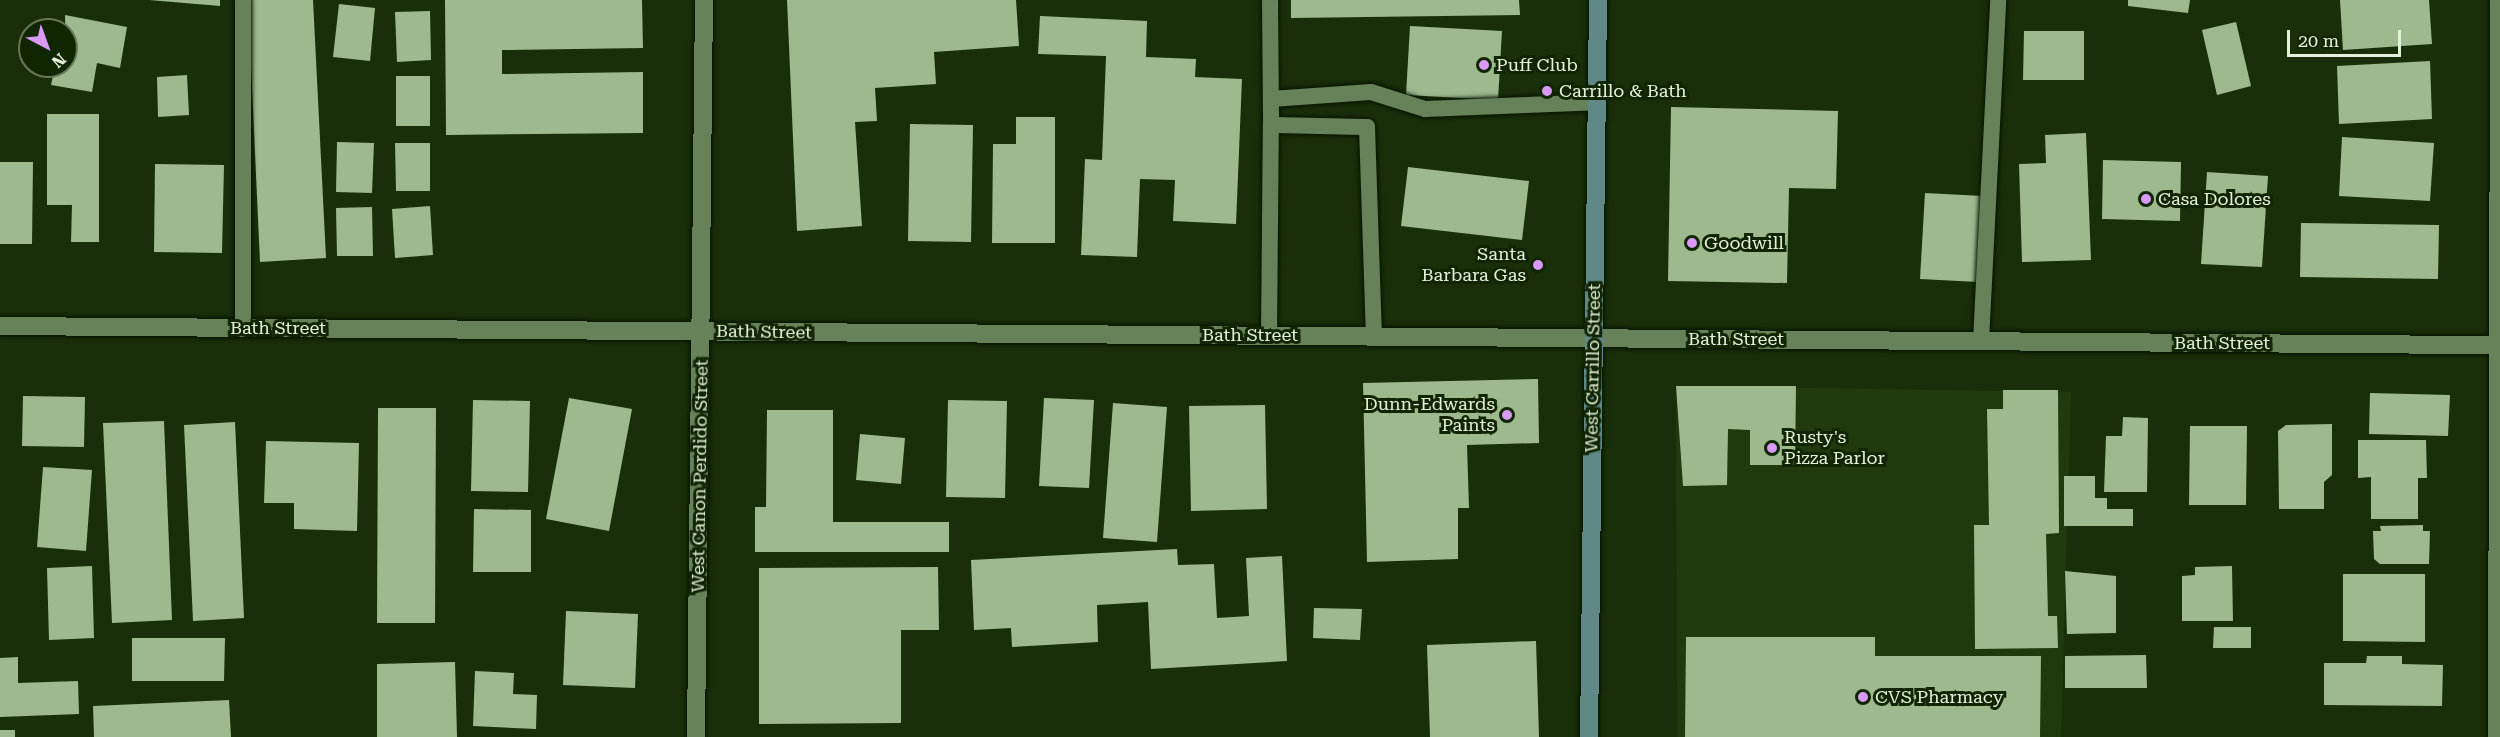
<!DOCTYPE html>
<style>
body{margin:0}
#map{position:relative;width:2500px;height:737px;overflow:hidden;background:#192f09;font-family:"Roboto Serif",serif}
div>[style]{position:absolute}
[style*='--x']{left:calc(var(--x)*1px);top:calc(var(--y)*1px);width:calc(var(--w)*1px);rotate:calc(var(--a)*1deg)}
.built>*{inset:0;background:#203a0d}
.building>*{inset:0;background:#9eb98e}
.roads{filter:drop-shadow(0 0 2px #061500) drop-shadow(0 0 2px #061500)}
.service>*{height:16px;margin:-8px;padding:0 8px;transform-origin:8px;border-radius:8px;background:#678158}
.minor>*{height:18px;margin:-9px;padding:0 9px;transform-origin:9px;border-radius:9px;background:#678158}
.secondary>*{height:18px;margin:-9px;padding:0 9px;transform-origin:9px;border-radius:9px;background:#5f8887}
.dots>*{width:16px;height:16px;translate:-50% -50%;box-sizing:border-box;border:3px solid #102501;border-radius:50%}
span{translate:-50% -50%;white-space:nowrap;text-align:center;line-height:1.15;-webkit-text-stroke:6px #102501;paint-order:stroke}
.poi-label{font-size:18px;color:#e3f1db}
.left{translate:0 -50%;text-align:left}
.right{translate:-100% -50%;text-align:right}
.street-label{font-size:18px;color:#e3f1db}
.north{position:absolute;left:18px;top:18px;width:60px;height:60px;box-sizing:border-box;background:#102501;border:2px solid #647758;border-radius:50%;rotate:139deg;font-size:16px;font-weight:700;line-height:24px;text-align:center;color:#e3f1db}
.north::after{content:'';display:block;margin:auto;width:21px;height:27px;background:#d99af7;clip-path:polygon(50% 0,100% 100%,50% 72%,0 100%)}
.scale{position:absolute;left:2287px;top:30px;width:114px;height:27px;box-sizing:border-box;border:3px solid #e3f1db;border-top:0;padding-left:8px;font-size:18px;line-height:21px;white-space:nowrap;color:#e3f1db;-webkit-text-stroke:4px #102501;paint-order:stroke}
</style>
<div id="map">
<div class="built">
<div style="clip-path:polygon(1676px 386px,2071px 392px,2061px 737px,1677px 737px)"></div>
</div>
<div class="building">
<div style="clip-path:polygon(149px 0,220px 0,220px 6px)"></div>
<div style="clip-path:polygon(248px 0,313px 0,326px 258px,260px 262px)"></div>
<div style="clip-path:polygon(445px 0,642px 0,643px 48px,502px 50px,502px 74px,643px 72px,643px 133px,446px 135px)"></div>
<div style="clip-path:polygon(787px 0,1016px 0,1019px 46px,934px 52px,936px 84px,875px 88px,877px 121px,855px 122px,862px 226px,797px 231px)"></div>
<div style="clip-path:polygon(1291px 0,1519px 0,1520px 15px,1291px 18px)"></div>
<div style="clip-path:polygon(2128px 0,2190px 0,2188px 13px,2128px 6px)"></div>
<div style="clip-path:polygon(2340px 0,2429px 0,2432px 44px,2343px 50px)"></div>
<div style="clip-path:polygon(339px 4px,375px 8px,370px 61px,333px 57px)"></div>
<div style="clip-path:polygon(430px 11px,431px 60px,397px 62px,395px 12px)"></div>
<div style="clip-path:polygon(65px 15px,127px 27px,120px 68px,97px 63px,92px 92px,51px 85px,55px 66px,66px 66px)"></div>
<div style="clip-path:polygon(1040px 16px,1147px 21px,1146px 57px,1196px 59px,1195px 77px,1242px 79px,1236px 224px,1173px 221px,1175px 180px,1140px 179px,1137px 257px,1081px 255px,1085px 159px,1102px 160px,1106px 56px,1038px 54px)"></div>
<div style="clip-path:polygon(2236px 22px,2251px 86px,2217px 95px,2202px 30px)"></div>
<div style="clip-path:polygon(1410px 26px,1502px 31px,1498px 100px,1406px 95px)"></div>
<div style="clip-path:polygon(2024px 31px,2084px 31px,2084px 80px,2023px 80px)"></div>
<div style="clip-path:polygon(2430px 61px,2432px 119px,2339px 124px,2337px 66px)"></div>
<div style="clip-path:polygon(187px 75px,189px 115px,158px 117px,157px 77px)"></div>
<div style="clip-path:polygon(396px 76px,430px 76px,430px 126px,396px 126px)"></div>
<div style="clip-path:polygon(1671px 107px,1838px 111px,1836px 189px,1789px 188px,1787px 283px,1668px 281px)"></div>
<div style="clip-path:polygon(47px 114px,99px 114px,99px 242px,71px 242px,72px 205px,47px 205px)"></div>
<div style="clip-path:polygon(1016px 117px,1055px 117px,1055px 243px,992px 243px,993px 144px,1016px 144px)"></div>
<div style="clip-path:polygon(910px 124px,973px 125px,971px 242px,908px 241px)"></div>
<div style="clip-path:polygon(2086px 133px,2091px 260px,2022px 262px,2019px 164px,2046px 163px,2045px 135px)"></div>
<div style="clip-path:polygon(2342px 137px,2434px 143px,2430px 201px,2339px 196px)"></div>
<div style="clip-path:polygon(337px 142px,374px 143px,372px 193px,336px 192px)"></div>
<div style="clip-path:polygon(395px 143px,430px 143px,430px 191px,396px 191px)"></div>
<div style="clip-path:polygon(2103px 160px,2181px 162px,2180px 221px,2102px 219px)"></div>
<div style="clip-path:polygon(0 162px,33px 162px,32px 244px,0 244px)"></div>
<div style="clip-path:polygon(155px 164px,224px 165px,222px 253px,154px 252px)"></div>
<div style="clip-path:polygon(1408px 167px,1529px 181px,1522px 240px,1401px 226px)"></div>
<div style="clip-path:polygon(2207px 172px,2268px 176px,2262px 267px,2201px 264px)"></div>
<div style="clip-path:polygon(1925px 193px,1983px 196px,1978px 282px,1920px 279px)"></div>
<div style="clip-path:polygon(430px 206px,433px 255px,395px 258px,392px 209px)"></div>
<div style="clip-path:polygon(372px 207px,373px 256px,337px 256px,336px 208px)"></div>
<div style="clip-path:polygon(2301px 223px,2439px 225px,2438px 279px,2300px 277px)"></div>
<div style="clip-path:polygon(1538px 379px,1539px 443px,1467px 445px,1469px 508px,1458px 508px,1458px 559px,1367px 562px,1363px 383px)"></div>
<div style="clip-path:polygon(1676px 386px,1796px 386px,1795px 465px,1750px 465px,1750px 430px,1728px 429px,1727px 485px,1683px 486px)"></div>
<div style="clip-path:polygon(2003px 390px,2058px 390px,2059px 533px,2046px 534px,2048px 616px,2057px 616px,2058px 648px,1975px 649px,1974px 525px,1989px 525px,1987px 409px,2003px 409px)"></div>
<div style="clip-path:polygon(2370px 393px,2450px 395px,2448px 436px,2369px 434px)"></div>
<div style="clip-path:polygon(23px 396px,85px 397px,84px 447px,22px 446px)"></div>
<div style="clip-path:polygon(569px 398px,632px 409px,609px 531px,546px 519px)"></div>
<div style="clip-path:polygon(1044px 398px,1094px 400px,1089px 488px,1039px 486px)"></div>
<div style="clip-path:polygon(473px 400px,530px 401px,528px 492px,471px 491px)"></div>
<div style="clip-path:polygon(948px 400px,1007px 401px,1005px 498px,946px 497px)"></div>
<div style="clip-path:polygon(1113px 403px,1167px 407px,1157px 542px,1103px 538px)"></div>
<div style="clip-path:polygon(1265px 405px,1267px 509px,1191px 511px,1189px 406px)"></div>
<div style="clip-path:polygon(378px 408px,436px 408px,435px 623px,377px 623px)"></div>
<div style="clip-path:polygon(767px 410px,833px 410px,833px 522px,949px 522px,949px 552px,755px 552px,755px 507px,766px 507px)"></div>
<div style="clip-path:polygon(2123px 417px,2148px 418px,2147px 492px,2104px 492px,2106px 436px,2122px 436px)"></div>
<div style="clip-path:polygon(164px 421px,172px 620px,112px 623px,103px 423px)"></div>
<div style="clip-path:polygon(235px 422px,244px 618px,193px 621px,184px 425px)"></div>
<div style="clip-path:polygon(2332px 424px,2332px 475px,2324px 482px,2324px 509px,2279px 509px,2278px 431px,2286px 425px)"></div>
<div style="clip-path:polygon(2190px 426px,2247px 426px,2246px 505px,2189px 505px)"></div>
<div style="clip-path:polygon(860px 434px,905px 438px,901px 484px,856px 480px)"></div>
<div style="clip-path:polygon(2358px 440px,2426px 440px,2427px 478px,2418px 478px,2418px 519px,2371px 519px,2371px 477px,2358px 478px)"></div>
<div style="clip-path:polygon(266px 441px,359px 443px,357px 531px,294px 529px,294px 503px,264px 503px)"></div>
<div style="clip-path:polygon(43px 467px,92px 470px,86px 551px,37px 547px)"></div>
<div style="clip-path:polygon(2064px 476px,2095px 476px,2095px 498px,2107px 498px,2107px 509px,2133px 509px,2133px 526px,2064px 526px)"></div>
<div style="clip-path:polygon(474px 509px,531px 510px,531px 572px,473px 572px)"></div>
<div style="clip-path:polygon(2423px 525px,2423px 531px,2430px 531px,2429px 564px,2380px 564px,2374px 559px,2373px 531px,2381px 531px,2380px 526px)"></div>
<div style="clip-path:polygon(1177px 549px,1178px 565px,1214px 564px,1217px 618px,1249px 616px,1246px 558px,1282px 556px,1287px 661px,1151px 669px,1148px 602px,1097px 605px,1098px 642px,1012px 647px,1011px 628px,974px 630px,971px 560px)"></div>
<div style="clip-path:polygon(92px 566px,94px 638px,49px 640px,47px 568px)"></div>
<div style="clip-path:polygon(2232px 566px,2233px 621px,2182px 621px,2182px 576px,2195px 575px,2195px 567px)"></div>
<div style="clip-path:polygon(938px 567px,939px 630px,901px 630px,901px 723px,759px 724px,759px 568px)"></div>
<div style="clip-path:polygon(2065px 571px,2116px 576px,2116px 633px,2067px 634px)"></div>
<div style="clip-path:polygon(2343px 574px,2425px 574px,2425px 642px,2343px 641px)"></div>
<div style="clip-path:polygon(1314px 608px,1362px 609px,1360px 640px,1313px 638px)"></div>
<div style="clip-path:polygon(566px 611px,638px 614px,635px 688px,563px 685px)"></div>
<div style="clip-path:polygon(2214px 627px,2251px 627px,2251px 648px,2213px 648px)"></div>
<div style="clip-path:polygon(1686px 637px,1875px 637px,1875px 656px,2041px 656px,2040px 737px,1685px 737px)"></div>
<div style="clip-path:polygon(132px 638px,225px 638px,224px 681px,132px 681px)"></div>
<div style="clip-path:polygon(1536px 641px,1539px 737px,1430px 737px,1427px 645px)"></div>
<div style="clip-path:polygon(2146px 655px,2147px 688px,2065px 688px,2065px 656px)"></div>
<div style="clip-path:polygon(2367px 656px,2402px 656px,2402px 664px,2443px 665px,2442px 706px,2324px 705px,2324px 663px,2366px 663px)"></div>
<div style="clip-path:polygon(18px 657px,18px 683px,78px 681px,79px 714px,0 717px,0 658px)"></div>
<div style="clip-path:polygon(455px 662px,457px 737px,377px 737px,377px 664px)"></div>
<div style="clip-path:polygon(475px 671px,514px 673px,513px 694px,537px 695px,536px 729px,473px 726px)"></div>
<div style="clip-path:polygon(229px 700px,231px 737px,94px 737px,93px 706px)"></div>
<div style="clip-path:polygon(0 730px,15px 730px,15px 737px,0 737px)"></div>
</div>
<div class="roads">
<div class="service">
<div style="--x:243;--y:0;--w:328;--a:90"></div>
<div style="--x:1270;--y:0;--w:125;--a:89.5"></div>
<div style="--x:1271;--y:99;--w:100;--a:-4"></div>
<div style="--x:1371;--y:92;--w:57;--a:17.5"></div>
<div style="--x:1425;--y:109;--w:171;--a:-2.3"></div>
<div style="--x:1269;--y:336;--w:211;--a:-89.5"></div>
<div style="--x:1271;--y:125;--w:96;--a:1.2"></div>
<div style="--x:1367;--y:127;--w:210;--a:88.1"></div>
<div style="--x:1981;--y:341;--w:341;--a:-87.1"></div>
</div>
<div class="minor">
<div style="--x:0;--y:326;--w:2500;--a:0.44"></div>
<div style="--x:696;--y:737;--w:737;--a:-89.38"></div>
<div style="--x:2497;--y:737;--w:737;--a:-89.84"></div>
</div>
<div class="secondary">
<div style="--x:1589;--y:737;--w:737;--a:-89.3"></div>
</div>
</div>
<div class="dots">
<div style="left:1484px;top:65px;background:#d99af7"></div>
<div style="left:1547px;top:91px;background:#d99af7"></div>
<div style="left:2146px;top:199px;background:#d99af7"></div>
<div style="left:1692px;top:243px;background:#d99af7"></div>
<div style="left:1538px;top:265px;background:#d99af7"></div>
<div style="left:1507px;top:415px;background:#d99af7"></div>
<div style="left:1772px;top:448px;background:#d99af7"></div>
<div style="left:1863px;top:697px;background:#d99af7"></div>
</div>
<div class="poi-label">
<span class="left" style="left:1496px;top:65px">Puff Club</span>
<span class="left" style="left:1559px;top:91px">Carrillo &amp; Bath</span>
<span class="left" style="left:2158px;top:199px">Casa Dolores</span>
<span class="left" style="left:1704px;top:243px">Goodwill</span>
<span class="right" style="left:1526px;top:265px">Santa<br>Barbara Gas</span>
<span class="right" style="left:1495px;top:415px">Dunn-Edwards<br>Paints</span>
<span class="left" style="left:1784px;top:448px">Rusty's<br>Pizza Parlor</span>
<span class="left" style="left:1875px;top:697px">CVS Pharmacy</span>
</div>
<div class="street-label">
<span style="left:278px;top:328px">Bath Street</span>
<span style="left:764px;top:332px;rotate:1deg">Bath Street</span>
<span style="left:1250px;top:335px">Bath Street</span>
<span style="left:1736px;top:339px">Bath Street</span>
<span style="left:2222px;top:343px">Bath Street</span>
<span style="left:1593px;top:368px;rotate:-89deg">West Carrillo Street</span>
<span style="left:700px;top:476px;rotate:-89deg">West Canon Perdido Street</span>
</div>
<div class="north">N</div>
<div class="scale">20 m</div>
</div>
